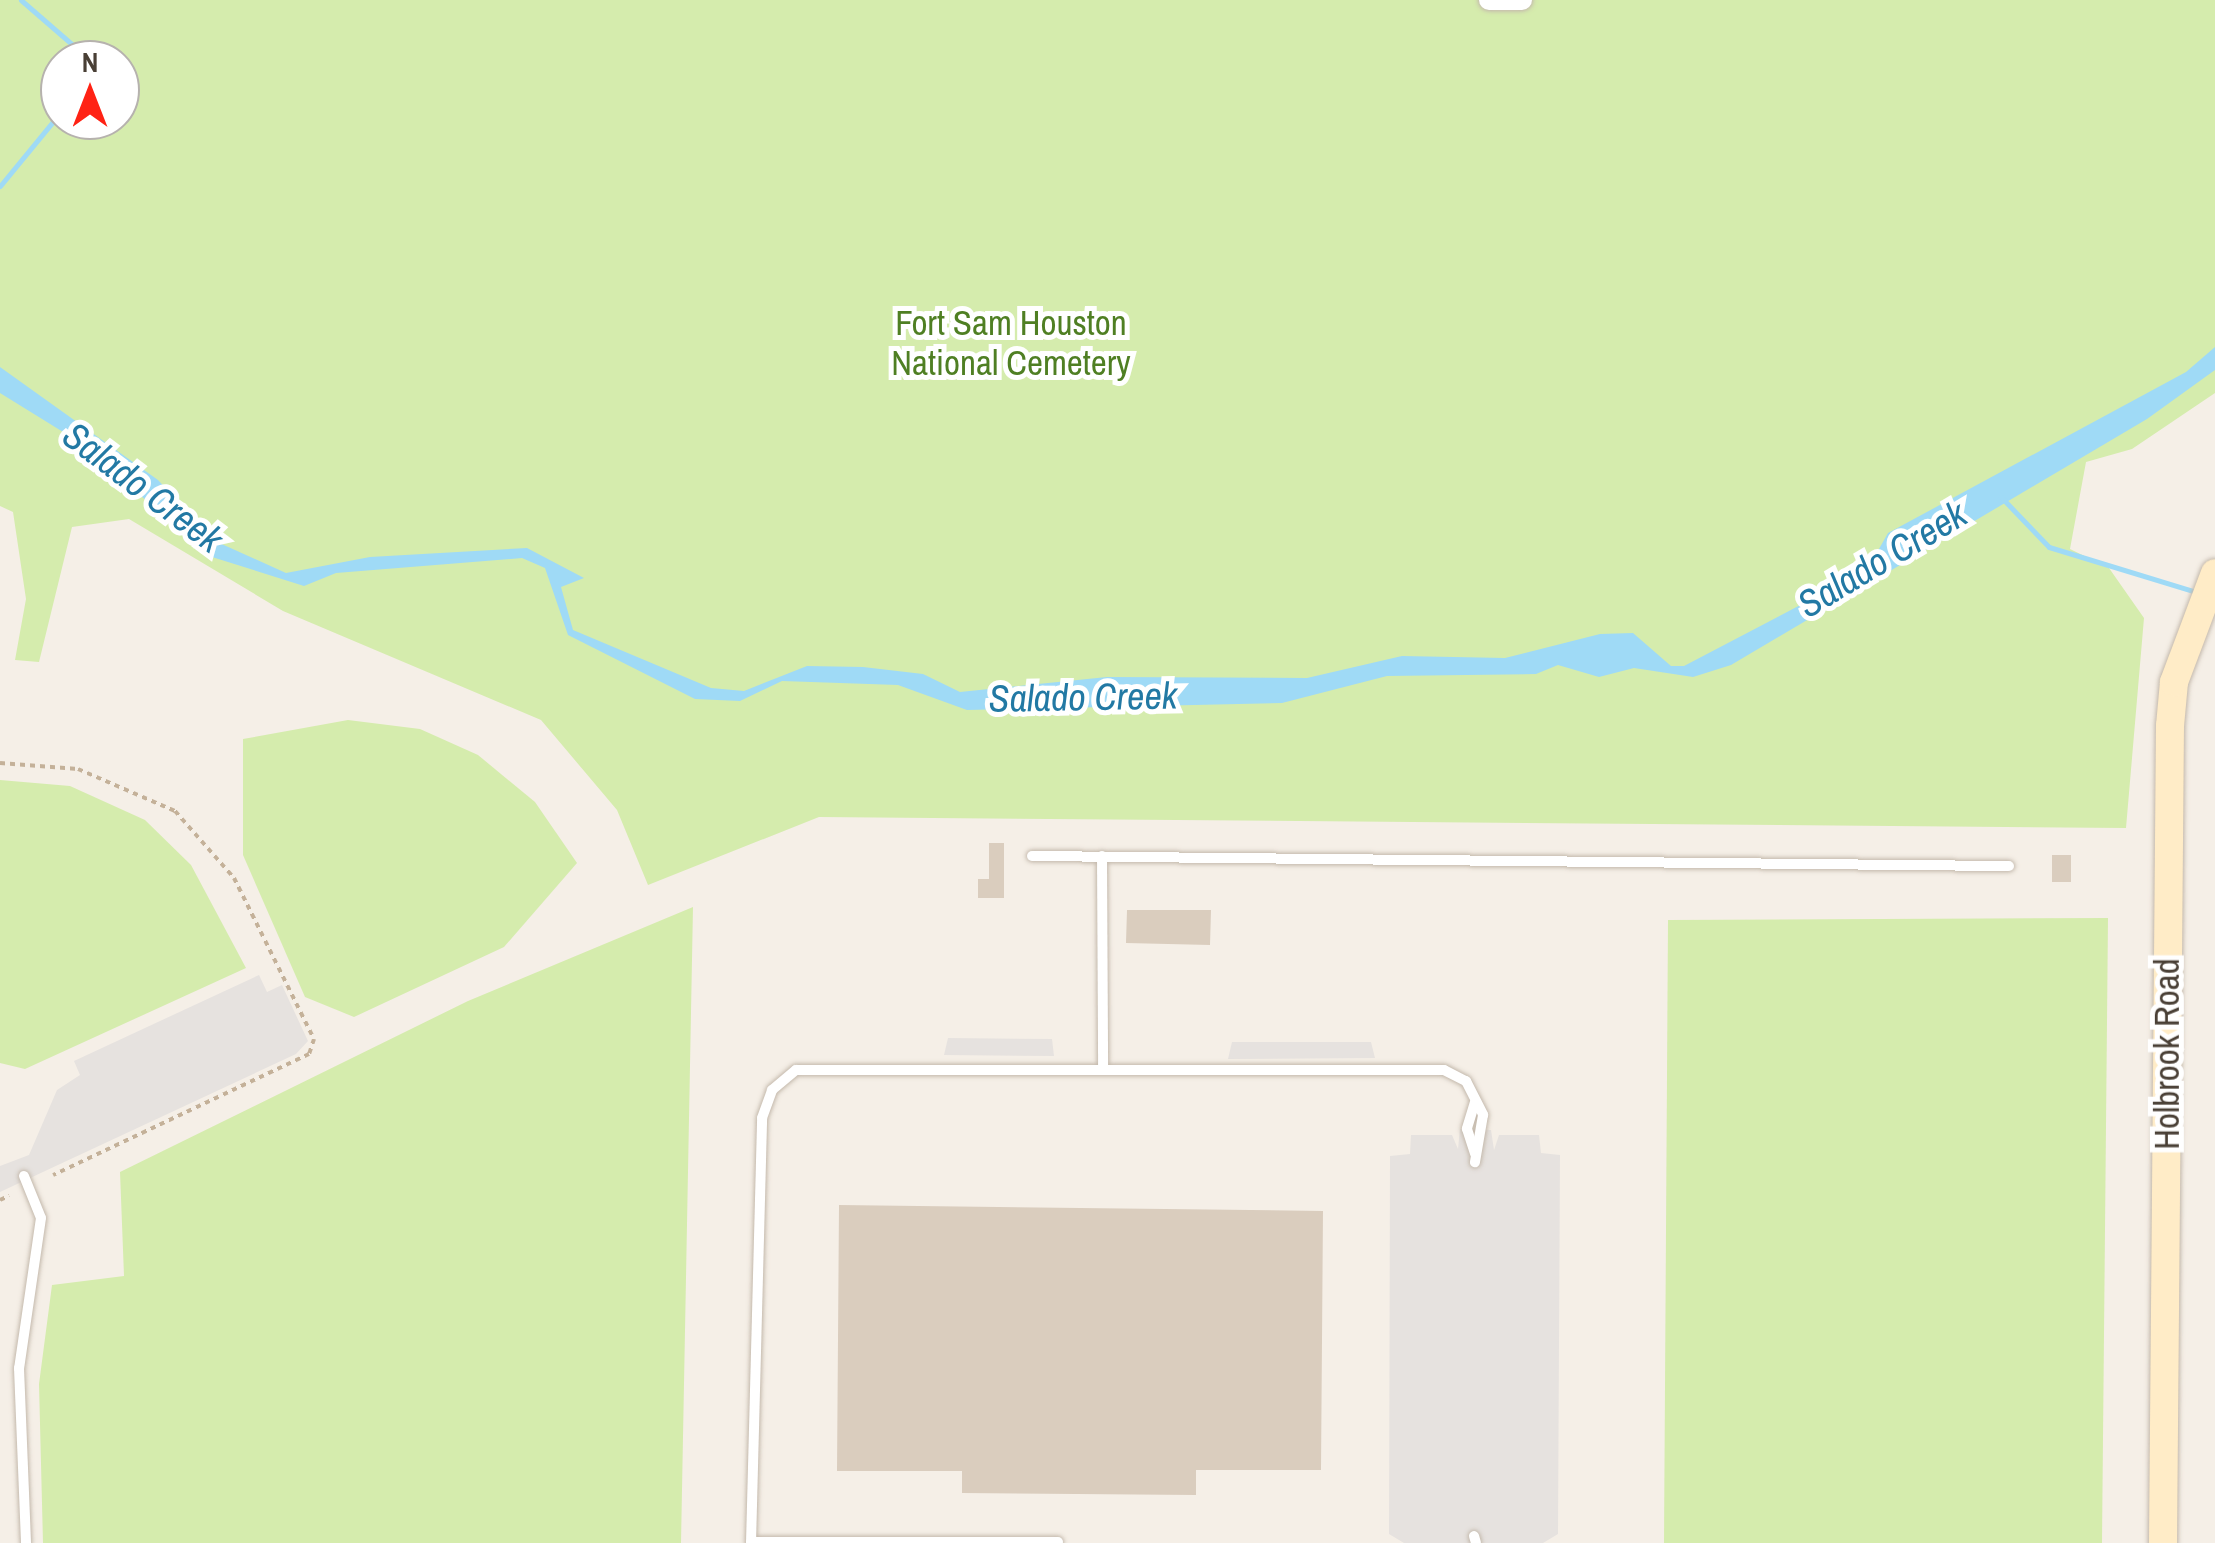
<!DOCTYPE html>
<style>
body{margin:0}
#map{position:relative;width:2215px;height:1543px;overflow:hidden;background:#f5efe7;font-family:"Archivo Narrow",sans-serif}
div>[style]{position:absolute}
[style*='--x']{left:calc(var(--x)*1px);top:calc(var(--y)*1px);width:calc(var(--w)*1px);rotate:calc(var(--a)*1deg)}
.green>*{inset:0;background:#d5ecad}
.parking>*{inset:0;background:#e6e2df}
.water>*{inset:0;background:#9fdaf6}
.stream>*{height:5px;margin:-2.5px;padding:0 2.5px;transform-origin:2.5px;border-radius:2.5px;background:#9fdaf6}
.building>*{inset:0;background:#dacdbe}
.path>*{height:4px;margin-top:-2px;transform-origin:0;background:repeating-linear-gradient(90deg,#c4b199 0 5px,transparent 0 10px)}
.roads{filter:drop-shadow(0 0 2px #c4b9ac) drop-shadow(0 0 2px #c4b9ac)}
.lane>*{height:10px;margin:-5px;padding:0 5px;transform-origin:5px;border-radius:5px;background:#fff}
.street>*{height:20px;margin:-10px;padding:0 10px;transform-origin:10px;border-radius:10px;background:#fff}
.secondary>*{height:28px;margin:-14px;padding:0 14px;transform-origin:14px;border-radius:14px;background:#ffecc7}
span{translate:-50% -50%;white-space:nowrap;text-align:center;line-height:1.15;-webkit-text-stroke:10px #fff;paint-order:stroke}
.park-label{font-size:35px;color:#4f7f23}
.street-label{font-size:35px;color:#493f35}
.water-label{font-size:38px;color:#2279a4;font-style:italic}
.north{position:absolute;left:40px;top:40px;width:100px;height:100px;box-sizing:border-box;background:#fff;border:2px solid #b6b2ae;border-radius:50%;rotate:0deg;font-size:28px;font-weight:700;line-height:40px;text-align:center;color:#493f35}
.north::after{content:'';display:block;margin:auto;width:35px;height:45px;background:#ff2214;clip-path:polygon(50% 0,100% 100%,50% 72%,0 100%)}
</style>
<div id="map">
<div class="green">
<div style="clip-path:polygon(evenodd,0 0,2215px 0,2215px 393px,2132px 449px,2086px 462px,2070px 549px,2109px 568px,2144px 618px,2126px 828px,819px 817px,648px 885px,617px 810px,541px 720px,283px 611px,129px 519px,72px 527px,39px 662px,15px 660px,26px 599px,13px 512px,0 506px,0 0,60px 60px,120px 60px,120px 120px,60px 120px,60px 60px)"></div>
<div style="clip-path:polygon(348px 720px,420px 729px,478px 755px,535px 802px,577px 863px,504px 947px,354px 1017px,305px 997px,243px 855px,243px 739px)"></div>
<div style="clip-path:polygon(0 780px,70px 786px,145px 820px,191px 865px,246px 968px,25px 1069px,0 1063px)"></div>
<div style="clip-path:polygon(693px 907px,681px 1543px,43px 1543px,39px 1384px,52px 1285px,124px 1276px,120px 1172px,468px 1001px)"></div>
<div style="clip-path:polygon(2108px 918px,2102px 1543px,1664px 1543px,1668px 920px)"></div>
</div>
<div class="parking">
<div style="clip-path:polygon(259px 975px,267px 992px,282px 985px,308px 1041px,296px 1054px,0 1192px,0 1166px,29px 1155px,57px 1090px,80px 1075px,74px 1061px)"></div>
<div style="clip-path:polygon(948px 1038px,1052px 1039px,1054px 1056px,944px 1055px)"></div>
<div style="clip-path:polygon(1232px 1042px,1371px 1042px,1375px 1058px,1228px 1059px)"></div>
<div style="clip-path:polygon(1460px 1129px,1491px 1130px,1494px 1150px,1499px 1135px,1539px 1135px,1541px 1153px,1560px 1155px,1558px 1534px,1543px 1543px,1404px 1543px,1389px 1534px,1390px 1156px,1410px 1154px,1411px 1135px,1452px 1135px,1458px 1149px)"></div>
</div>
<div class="water">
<div style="clip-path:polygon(2215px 347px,2215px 370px,2147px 419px,1731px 665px,1693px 677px,1634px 668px,1599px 677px,1558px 665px,1536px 674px,1387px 676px,1282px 703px,967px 710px,898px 685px,782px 681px,740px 701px,695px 699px,568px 635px,545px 568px,522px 558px,336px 573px,304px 586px,212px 557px,76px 440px,0 393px,0 367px,158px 480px,215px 541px,286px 573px,370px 557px,527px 548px,584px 578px,561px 587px,573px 630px,711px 688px,744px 691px,807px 666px,863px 667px,923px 674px,960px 692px,1107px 677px,1307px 678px,1402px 656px,1505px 658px,1600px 634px,1633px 633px,1671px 666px,1684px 666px,1867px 570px,1888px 533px,2186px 372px)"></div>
</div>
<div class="stream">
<div style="--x:21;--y:0;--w:91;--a:41"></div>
<div style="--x:0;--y:186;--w:94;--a:-50.6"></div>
<div style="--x:2001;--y:497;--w:69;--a:46.2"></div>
<div style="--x:2049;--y:547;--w:151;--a:17"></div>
</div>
<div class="building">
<div style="clip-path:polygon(989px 843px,1004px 843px,1004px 898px,978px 898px,978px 879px,989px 879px)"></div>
<div style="clip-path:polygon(2052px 855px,2071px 855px,2071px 882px,2052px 882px)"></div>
<div style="clip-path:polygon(1127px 910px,1211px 910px,1210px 945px,1126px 943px)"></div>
<div style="clip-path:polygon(839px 1205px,1323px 1211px,1321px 1470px,1196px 1470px,1196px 1495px,962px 1493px,962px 1471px,837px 1471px)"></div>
</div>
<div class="path">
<div style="--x:0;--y:763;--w:78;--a:4.4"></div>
<div style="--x:78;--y:769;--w:106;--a:23.4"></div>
<div style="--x:175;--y:811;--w:89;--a:48.6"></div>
<div style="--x:234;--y:878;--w:180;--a:63.6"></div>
<div style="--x:314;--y:1039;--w:16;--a:108"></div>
<div style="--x:309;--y:1054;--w:283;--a:154.7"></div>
<div style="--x:0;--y:1200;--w:10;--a:-24"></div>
</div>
<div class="roads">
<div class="lane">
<div style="--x:1032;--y:856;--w:977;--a:0.59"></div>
<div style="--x:1102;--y:856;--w:211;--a:89.7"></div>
<div style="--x:1475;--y:1102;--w:28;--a:107"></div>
<div style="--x:1467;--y:1129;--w:26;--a:72"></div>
<div style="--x:24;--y:1176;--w:45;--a:68"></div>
<div style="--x:41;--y:1218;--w:152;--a:98.3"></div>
<div style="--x:19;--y:1368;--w:175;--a:87.7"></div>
<div style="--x:1474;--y:1536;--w:7;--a:74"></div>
<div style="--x:751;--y:1542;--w:307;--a:0"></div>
<div style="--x:751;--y:1543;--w:425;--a:-88.5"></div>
<div style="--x:762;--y:1118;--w:30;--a:-70"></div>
<div style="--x:772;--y:1090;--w:31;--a:-40"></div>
<div style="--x:796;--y:1070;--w:648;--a:0"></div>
<div style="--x:1444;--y:1070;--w:25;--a:27"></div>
<div style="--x:1466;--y:1081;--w:38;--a:63"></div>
<div style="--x:1483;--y:1115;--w:48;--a:99.7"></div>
</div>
<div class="street">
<div style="--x:1489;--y:0;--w:33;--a:0"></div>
</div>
<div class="secondary">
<div style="--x:2163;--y:1543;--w:817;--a:-89.51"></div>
<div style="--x:2170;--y:726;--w:44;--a:-84.8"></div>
<div style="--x:2174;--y:682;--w:116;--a:-69.4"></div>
</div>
</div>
<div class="park-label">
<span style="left:1011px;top:343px">Fort Sam Houston<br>National Cemetery</span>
</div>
<div class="street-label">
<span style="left:2167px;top:1054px;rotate:-90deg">Holbrook Road</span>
</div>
<div class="water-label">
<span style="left:143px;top:487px;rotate:37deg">Salado Creek</span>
<span style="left:1882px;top:559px;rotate:-31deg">Salado Creek</span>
<span style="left:1083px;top:697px;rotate:-1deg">Salado Creek</span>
</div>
<div class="north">N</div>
</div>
